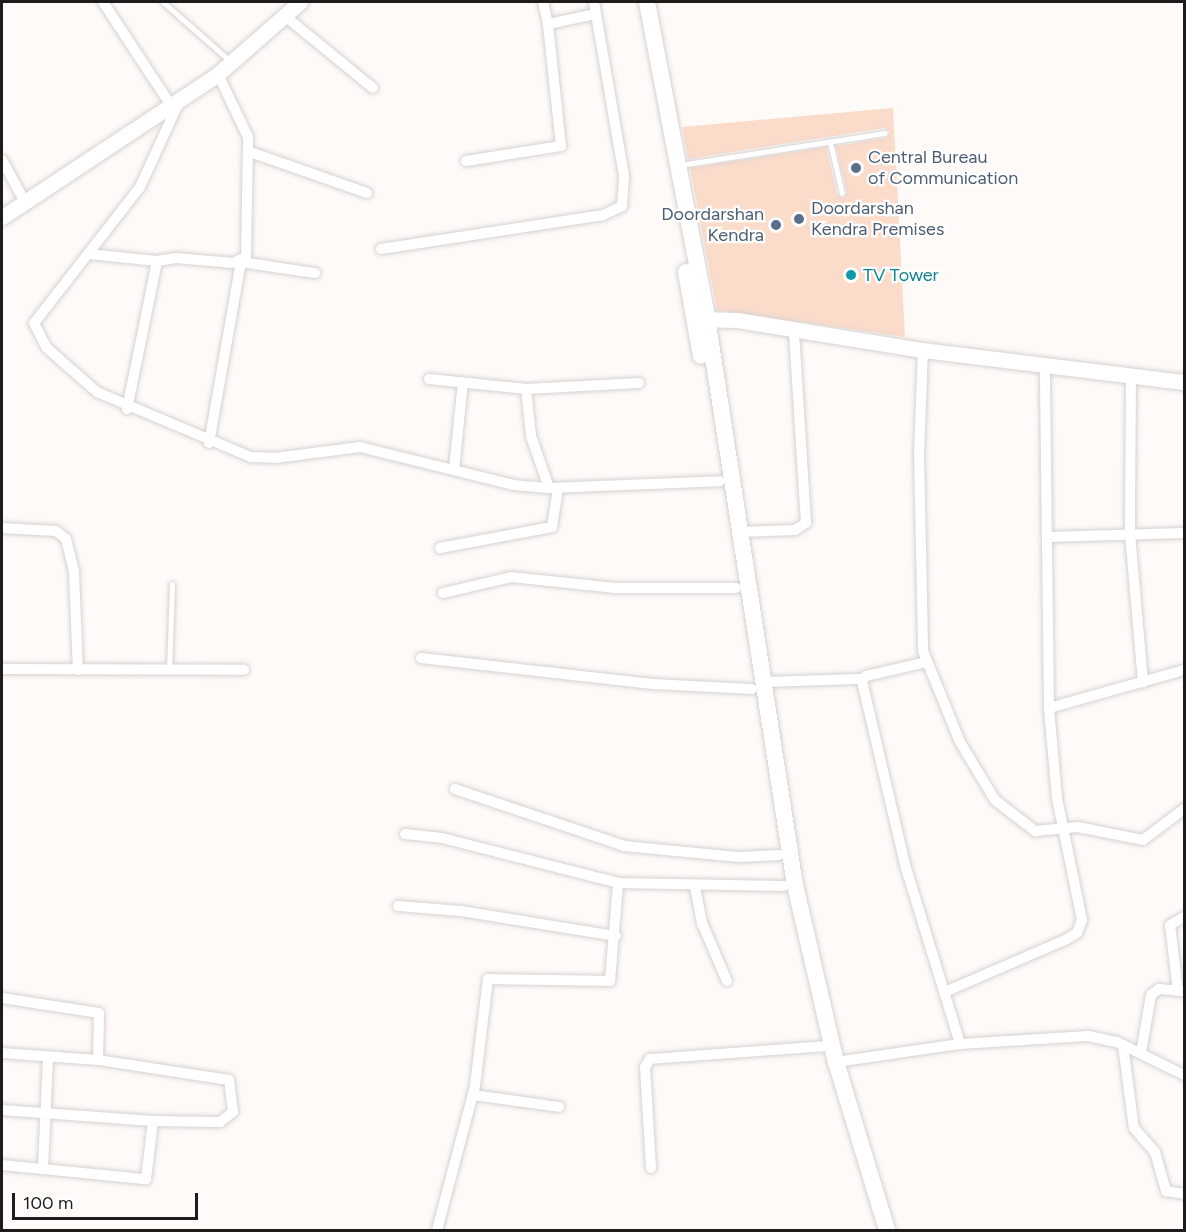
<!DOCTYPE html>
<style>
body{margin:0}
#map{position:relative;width:1186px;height:1232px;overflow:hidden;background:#fefaf8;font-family:Figtree,sans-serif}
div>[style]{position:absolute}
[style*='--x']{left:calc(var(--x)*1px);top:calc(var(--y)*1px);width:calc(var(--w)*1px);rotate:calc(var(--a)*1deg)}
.building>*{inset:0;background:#fbdccb}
.roads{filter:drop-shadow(0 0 2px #d6d2d0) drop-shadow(0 0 2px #d6d2d0)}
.lane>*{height:5px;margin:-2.5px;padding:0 2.5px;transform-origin:2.5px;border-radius:2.5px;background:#fff}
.street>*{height:10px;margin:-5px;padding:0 5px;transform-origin:5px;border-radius:5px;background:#fff}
.secondary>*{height:15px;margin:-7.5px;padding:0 7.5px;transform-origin:7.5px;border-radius:7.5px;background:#fff}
.primary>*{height:16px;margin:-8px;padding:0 8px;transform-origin:8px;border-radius:8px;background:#fff}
.dots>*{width:16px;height:16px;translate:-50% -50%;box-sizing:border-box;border:3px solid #fff;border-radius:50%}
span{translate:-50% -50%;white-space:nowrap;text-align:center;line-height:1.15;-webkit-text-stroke:4.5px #fff;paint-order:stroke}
.service-label{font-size:18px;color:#4e5e75}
.left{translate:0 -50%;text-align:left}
.right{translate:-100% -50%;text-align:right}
.culture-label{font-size:18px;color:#0d838f}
.frame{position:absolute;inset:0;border:3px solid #1d1c1b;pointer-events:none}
.scale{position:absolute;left:12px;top:1193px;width:186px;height:27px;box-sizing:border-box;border:3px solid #1d1c1b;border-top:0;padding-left:8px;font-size:18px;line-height:21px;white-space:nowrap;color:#1d1c1b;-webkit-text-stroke:4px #fff;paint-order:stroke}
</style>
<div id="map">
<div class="building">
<div style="clip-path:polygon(893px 108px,905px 337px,717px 310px,690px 168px,826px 147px,837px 194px,843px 198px,847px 192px,836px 146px,886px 138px,890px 132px,884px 128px,688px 159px,682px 127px)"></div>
</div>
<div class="roads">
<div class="lane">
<div style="--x:163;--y:2;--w:91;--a:41.4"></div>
<div style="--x:830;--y:142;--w:52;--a:76.8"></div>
<div style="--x:680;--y:165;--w:207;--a:-8.9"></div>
<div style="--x:169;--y:670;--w:86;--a:-88"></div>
</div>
<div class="street">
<div style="--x:103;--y:2;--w:126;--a:56.7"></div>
<div style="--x:543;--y:2;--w:23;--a:77"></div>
<div style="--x:286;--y:17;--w:112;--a:39.2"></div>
<div style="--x:179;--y:102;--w:94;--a:114.6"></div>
<div style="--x:140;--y:187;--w:172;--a:127.9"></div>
<div style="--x:34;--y:323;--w:28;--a:63"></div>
<div style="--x:47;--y:348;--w:67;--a:41.3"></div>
<div style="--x:97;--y:392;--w:167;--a:22.9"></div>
<div style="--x:251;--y:457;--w:24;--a:2"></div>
<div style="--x:275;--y:458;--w:86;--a:-7.4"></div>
<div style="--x:360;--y:447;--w:158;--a:13.9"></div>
<div style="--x:513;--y:485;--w:36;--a:5"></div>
<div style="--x:549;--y:488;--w:171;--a:-2.3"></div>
<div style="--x:250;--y:152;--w:124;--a:19.3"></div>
<div style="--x:2;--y:160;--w:48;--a:61.3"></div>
<div style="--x:466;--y:161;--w:96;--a:-9"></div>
<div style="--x:561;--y:146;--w:123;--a:-96.1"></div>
<div style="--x:548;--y:24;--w:48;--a:-12"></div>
<div style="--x:381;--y:249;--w:225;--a:-8.7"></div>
<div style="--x:603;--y:215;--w:21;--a:-25"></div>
<div style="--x:622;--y:206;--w:30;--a:-86"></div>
<div style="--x:624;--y:176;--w:177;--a:-99.8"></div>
<div style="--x:89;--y:254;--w:68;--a:5.9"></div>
<div style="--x:923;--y:350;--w:104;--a:92.2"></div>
<div style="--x:919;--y:454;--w:197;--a:88.8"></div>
<div style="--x:923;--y:651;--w:98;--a:67.9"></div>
<div style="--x:960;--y:742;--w:68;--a:58.9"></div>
<div style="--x:995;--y:800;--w:51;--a:37.8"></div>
<div style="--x:1035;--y:831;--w:43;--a:-5.3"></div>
<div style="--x:1078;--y:827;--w:66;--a:11.3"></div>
<div style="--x:1143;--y:840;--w:51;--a:-37.1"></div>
<div style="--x:1131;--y:375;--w:159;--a:90.4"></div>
<div style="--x:1130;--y:534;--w:149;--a:85"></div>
<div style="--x:429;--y:379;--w:98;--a:5.9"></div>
<div style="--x:526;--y:389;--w:47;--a:83.9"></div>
<div style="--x:531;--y:436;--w:55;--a:70.9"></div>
<div style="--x:526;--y:389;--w:113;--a:-3"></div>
<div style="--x:127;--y:409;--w:151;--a:-78.5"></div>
<div style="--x:157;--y:261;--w:19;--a:-9"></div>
<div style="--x:176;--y:258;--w:57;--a:5"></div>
<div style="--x:233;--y:263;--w:14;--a:-25"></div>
<div style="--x:246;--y:257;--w:120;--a:-89"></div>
<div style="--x:248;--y:137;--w:70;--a:-115.5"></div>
<div style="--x:209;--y:443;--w:184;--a:-80"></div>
<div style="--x:241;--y:262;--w:75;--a:8.5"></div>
<div style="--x:454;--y:469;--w:87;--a:-84.1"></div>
<div style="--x:2;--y:528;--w:54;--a:3.2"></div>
<div style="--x:56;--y:531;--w:13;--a:39"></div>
<div style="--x:66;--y:539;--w:34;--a:76"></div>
<div style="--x:74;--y:572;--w:98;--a:87.7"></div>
<div style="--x:739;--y:532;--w:56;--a:-2"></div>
<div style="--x:795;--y:530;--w:13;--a:-32"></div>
<div style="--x:806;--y:523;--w:193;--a:-93.6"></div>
<div style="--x:1048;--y:537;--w:136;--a:-1.7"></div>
<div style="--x:440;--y:548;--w:114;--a:-10.6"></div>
<div style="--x:552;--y:527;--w:39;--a:-81"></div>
<div style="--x:443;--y:593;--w:70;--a:-13.2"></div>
<div style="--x:511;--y:577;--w:105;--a:6"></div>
<div style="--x:615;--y:588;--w:121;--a:0"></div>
<div style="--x:421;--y:658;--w:233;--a:6.4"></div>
<div style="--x:653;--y:684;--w:99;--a:2.9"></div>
<div style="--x:926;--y:662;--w:62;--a:166.9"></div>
<div style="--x:866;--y:676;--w:6;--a:129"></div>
<div style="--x:862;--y:681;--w:192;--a:76.8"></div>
<div style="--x:906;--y:868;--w:184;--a:72.9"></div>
<div style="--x:2;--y:669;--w:242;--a:0.2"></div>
<div style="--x:761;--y:682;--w:101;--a:-1.7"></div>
<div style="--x:1049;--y:708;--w:140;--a:-15.7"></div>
<div style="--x:455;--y:789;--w:178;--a:18.6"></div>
<div style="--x:624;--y:846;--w:116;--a:5.5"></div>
<div style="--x:739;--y:857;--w:40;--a:-2.9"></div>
<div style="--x:405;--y:834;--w:37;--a:6"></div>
<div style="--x:442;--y:838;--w:182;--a:14.3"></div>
<div style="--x:618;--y:883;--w:166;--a:1"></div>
<div style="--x:695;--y:887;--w:37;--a:79"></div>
<div style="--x:702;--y:923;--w:63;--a:66.7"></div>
<div style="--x:398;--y:906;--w:63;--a:4.5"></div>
<div style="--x:461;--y:911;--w:157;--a:9.2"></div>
<div style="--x:947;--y:991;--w:131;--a:-23.4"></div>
<div style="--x:1067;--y:939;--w:12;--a:-31"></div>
<div style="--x:1077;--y:933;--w:14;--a:-69"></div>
<div style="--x:1082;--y:920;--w:125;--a:-101.6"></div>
<div style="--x:1057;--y:798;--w:90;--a:-95.1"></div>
<div style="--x:1049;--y:708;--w:345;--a:-90.7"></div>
<div style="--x:1178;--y:991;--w:66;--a:-96.9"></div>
<div style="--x:1170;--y:925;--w:16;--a:-30"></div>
<div style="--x:2;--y:998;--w:98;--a:8.8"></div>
<div style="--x:99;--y:1013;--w:47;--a:91.2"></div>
<div style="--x:98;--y:1060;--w:96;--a:-175.8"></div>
<div style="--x:1123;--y:1045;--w:84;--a:82.5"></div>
<div style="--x:1134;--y:1128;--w:32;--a:49"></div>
<div style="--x:1155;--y:1152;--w:41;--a:74.2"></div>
<div style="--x:1166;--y:1191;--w:18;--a:9"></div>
<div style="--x:1141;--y:1053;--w:59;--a:-80.2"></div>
<div style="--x:1151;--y:995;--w:10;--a:-37"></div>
<div style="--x:1159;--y:989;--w:25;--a:5"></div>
<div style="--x:836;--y:1062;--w:125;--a:-8.3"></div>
<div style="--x:960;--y:1044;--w:128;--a:-3.6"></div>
<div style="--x:1088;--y:1036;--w:30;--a:12"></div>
<div style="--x:1117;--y:1042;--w:75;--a:26.2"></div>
<div style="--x:473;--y:1095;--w:87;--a:7.9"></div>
<div style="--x:2;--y:1110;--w:151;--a:4.2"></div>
<div style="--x:2;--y:1165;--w:145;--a:5.6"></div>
<div style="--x:146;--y:1179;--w:58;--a:-83.1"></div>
<div style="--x:153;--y:1121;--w:67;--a:0.9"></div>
<div style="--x:220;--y:1122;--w:16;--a:-38"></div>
<div style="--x:233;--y:1112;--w:32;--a:-97"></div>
<div style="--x:229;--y:1080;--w:133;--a:-171.3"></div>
<div style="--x:43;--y:1168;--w:111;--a:-87.4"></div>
<div style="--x:651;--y:1168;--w:101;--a:-93.4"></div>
<div style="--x:645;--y:1067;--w:9;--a:-58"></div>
<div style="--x:650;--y:1059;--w:176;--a:-4.2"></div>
<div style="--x:437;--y:1230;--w:149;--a:-75.2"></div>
<div style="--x:475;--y:1086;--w:108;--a:-83.1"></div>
<div style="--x:488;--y:979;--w:122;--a:0.9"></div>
<div style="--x:610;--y:981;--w:98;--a:-85.3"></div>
</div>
<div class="secondary">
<div style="--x:2;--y:217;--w:259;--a:-33.5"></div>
<div style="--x:218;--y:74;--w:109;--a:-41.3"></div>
<div style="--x:697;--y:319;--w:40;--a:1.4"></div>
<div style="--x:737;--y:320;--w:188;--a:9.2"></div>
<div style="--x:923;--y:350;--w:263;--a:7"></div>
</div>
<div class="primary">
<div style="--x:647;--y:2;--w:322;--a:79.2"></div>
<div style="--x:707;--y:318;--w:574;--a:81.18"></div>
<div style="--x:795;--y:885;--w:182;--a:77"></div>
<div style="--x:836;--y:1062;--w:176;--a:73.1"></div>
<div style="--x:686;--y:272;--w:85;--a:79.9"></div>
</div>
</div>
<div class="dots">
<div style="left:856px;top:168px;background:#5c6f8a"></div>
<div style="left:799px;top:219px;background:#5c6f8a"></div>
<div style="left:776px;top:225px;background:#5c6f8a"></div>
<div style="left:851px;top:275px;background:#0f9aa8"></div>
</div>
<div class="service-label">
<span class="left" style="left:868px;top:168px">Central Bureau<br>of Communication</span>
<span class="left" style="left:811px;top:219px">Doordarshan<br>Kendra Premises</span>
<span class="right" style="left:764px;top:225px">Doordarshan<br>Kendra</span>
</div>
<div class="culture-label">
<span class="left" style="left:863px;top:275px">TV Tower</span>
</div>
<div class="frame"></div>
<div class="scale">100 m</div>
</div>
